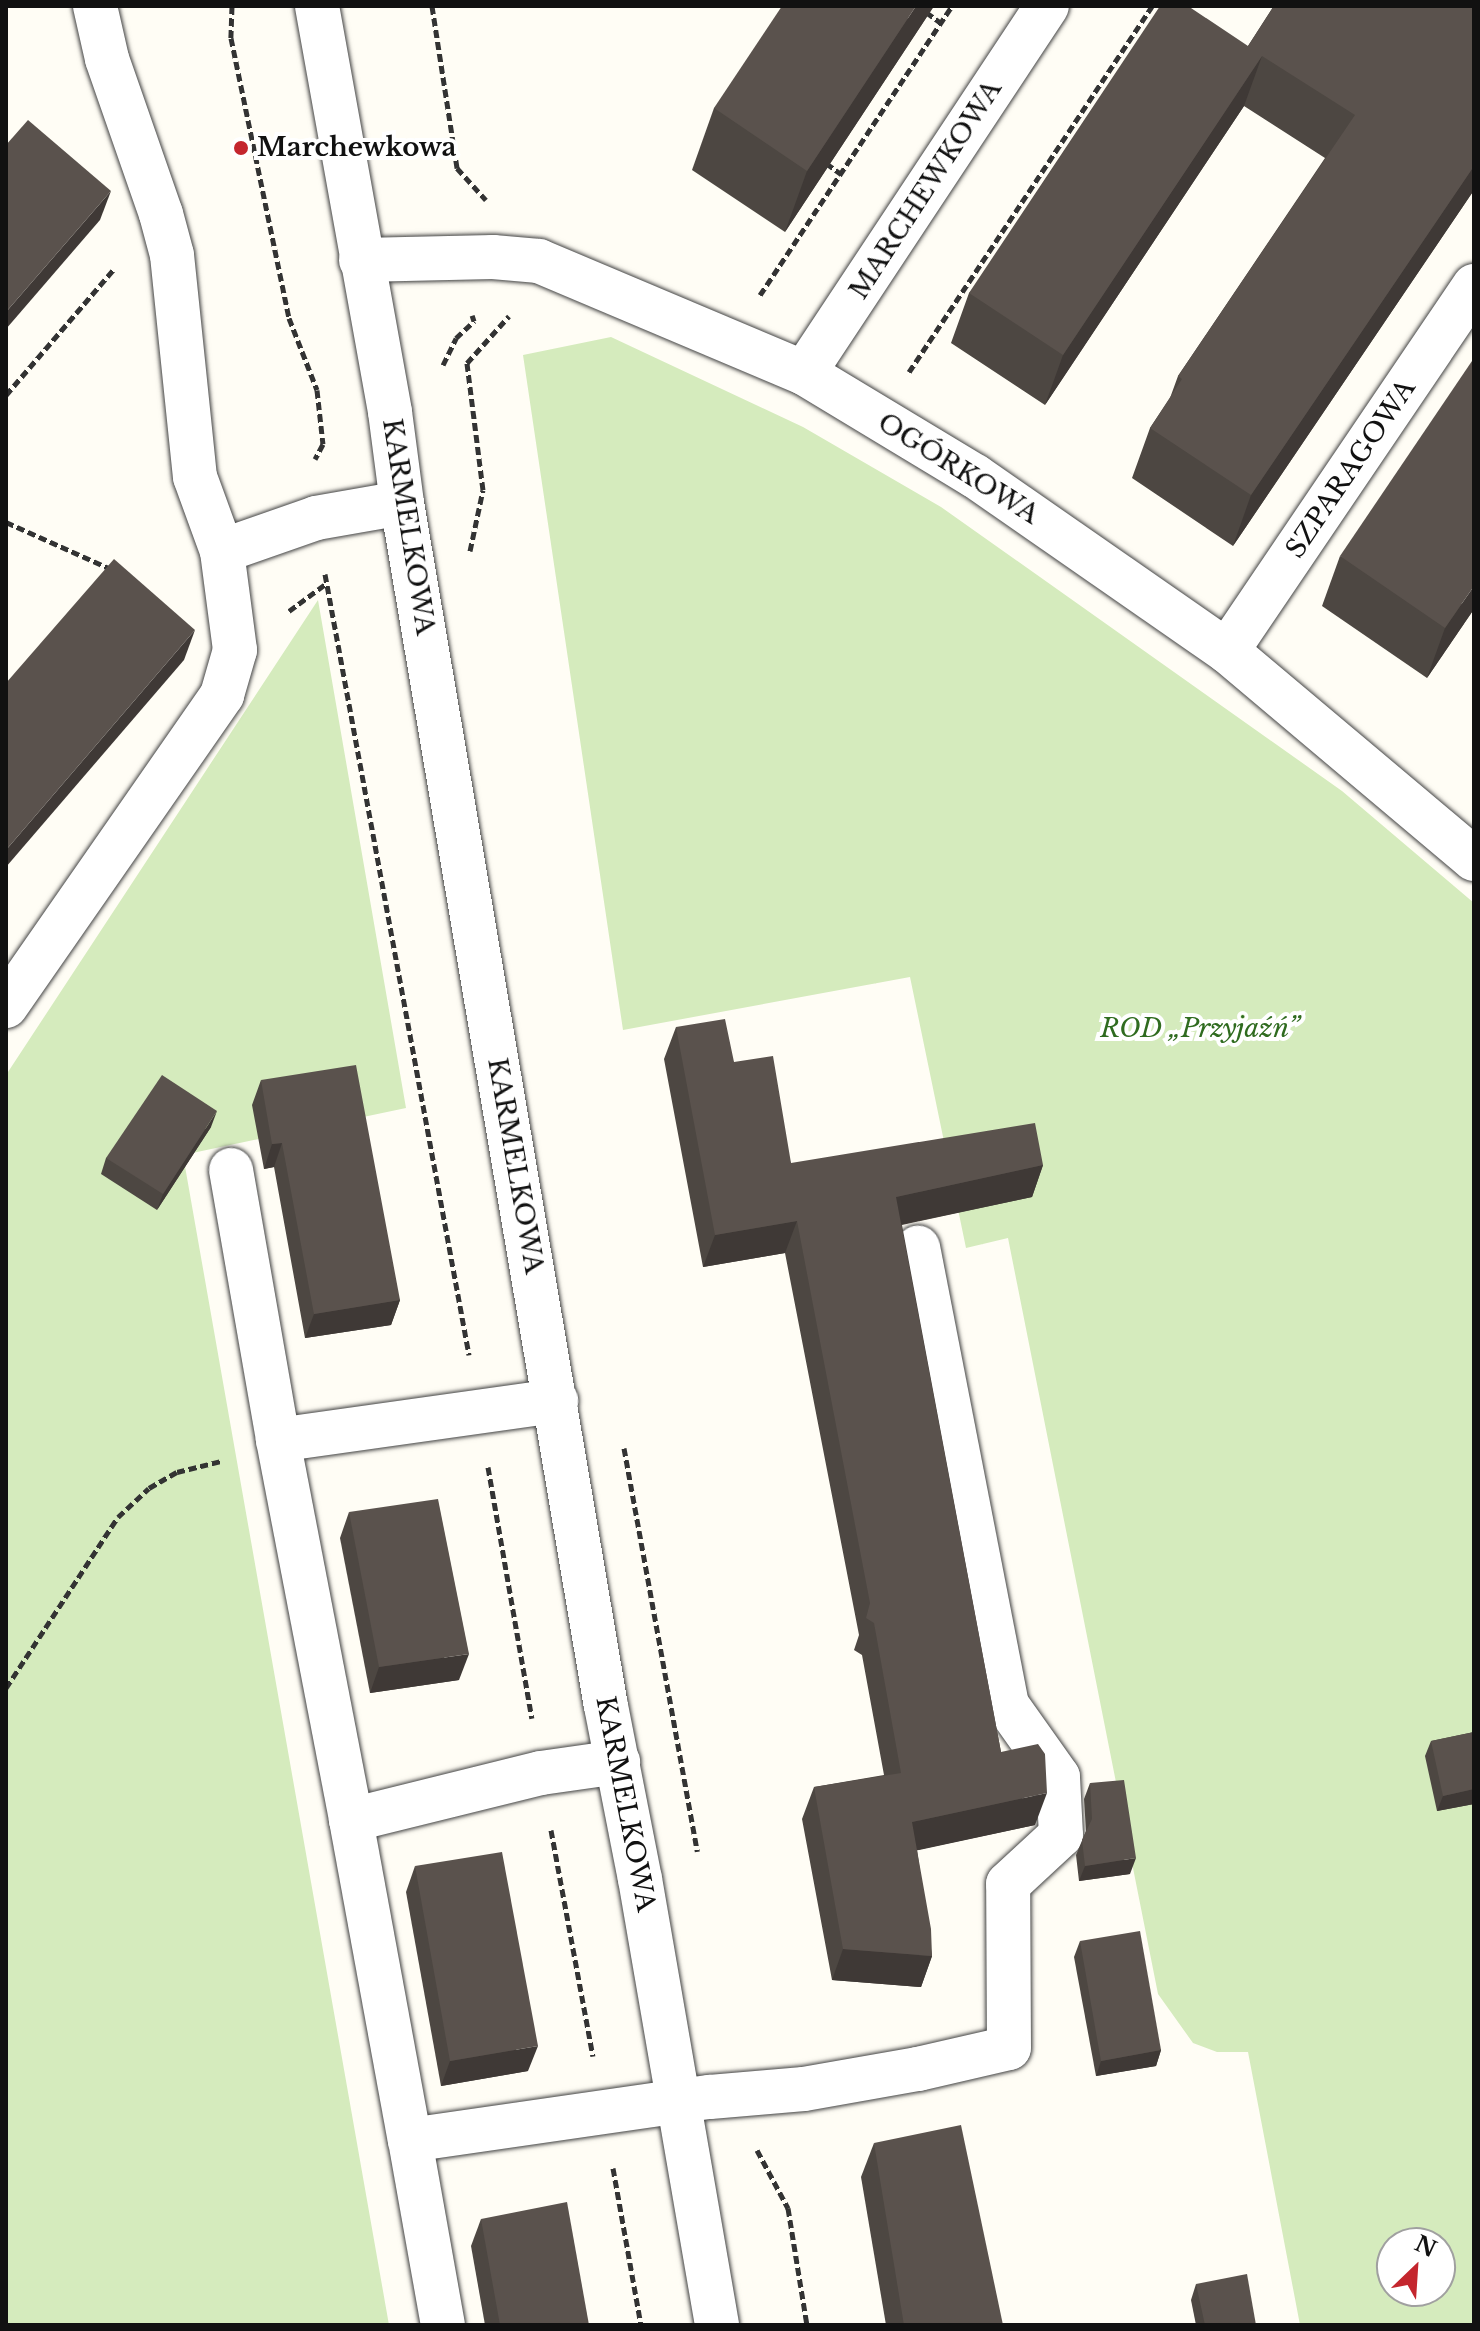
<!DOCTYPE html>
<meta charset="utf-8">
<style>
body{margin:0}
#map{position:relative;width:1480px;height:2331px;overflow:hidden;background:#fffdf5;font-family:"Libre Baskerville",serif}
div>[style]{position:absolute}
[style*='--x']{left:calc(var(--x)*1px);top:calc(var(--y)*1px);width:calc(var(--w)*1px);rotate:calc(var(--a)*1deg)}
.green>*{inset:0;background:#d5ebbd}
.path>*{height:5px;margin-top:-2.5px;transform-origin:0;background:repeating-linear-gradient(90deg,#333 0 8px,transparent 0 12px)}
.roads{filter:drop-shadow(0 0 2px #444) drop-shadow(0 0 2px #444)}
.minor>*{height:44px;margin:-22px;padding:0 22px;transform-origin:22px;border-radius:22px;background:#fff}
.wall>*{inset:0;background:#4d4742}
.shaded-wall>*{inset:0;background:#3f3936}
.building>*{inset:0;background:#5a524d}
.dots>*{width:22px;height:22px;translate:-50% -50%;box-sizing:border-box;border:4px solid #fff;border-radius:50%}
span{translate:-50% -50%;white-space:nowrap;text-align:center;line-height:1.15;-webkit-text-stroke:8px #fff;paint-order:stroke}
.poi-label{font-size:26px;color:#111;font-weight:700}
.left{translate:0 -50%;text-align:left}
.street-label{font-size:26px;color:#111}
.park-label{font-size:26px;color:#2f6b1f;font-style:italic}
.frame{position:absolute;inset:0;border:8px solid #111;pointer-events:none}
.north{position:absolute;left:1376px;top:2227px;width:80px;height:80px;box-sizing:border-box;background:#fff;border:2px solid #a0a0a0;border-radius:50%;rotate:25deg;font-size:22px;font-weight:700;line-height:32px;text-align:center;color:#111}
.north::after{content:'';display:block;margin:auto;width:28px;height:36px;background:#c4262e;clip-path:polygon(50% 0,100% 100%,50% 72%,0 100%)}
</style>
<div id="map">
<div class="green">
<div style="clip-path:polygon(evenodd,611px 337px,803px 427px,941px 507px,1342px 791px,1474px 903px,1474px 2325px,1300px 2325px,1248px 2052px,1217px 2052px,1193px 2043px,1158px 1994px,1008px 1238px,966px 1248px,910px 977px,623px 1030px,523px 355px,611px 337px,1392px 2243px,1440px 2243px,1440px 2291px,1392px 2291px,1392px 2243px)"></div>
<div style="clip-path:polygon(318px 600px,406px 1108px,183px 1155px,389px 2325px,6px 2325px,6px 1075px)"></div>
</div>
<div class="path">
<div style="--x:232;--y:6;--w:32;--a:92"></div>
<div style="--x:231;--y:38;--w:286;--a:78.3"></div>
<div style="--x:289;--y:318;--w:77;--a:68.7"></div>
<div style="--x:317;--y:390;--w:54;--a:83.7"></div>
<div style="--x:323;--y:444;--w:17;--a:118"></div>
<div style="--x:432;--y:6;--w:164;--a:81.2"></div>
<div style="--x:457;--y:168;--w:43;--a:47.8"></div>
<div style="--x:926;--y:12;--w:19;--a:36"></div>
<div style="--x:826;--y:163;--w:19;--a:36"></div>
<div style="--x:760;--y:295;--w:347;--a:-56.4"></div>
<div style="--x:443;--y:365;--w:30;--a:-64"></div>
<div style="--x:456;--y:338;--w:25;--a:-43"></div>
<div style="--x:474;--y:321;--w:6;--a:-108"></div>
<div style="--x:909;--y:372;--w:439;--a:-56.4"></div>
<div style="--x:6;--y:395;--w:167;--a:-49.4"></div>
<div style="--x:6;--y:522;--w:115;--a:24.1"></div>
<div style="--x:470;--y:551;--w:62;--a:-78"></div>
<div style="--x:483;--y:490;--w:128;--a:-97.2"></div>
<div style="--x:467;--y:363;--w:63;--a:-48.2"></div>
<div style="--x:325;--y:574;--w:794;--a:79.55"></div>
<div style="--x:289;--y:611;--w:47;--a:-36.4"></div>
<div style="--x:624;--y:1448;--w:410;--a:79.7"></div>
<div style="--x:488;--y:1467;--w:255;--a:80.1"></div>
<div style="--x:6;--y:1688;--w:204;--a:-56.8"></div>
<div style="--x:118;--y:1517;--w:42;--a:-43.1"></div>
<div style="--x:149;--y:1488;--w:32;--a:-30"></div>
<div style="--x:177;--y:1472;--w:45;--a:-14"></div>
<div style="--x:551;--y:1830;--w:230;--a:79.5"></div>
<div style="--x:757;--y:2150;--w:66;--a:61.9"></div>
<div style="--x:788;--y:2208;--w:119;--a:80.8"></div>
<div style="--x:613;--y:2168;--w:159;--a:79.9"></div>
</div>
<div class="roads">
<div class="minor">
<div style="--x:95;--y:6;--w:54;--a:77.2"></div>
<div style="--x:107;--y:59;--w:164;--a:70.8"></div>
<div style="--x:161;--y:214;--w:42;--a:75"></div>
<div style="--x:172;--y:255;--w:223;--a:84.1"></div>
<div style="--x:195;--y:477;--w:79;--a:70"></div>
<div style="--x:317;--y:6;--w:413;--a:79.8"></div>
<div style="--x:390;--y:412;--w:92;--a:82.5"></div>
<div style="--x:402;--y:503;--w:1220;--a:80.38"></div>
<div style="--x:606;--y:1706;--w:176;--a:78.9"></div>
<div style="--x:640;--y:1879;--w:453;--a:80.2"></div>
<div style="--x:361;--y:260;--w:132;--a:-1.3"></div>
<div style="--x:493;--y:257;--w:46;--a:5"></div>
<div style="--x:539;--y:261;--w:288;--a:22.9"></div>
<div style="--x:804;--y:373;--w:200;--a:31.1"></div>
<div style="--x:975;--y:476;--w:307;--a:34.8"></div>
<div style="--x:1227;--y:651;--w:323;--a:40.1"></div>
<div style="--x:804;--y:373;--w:440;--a:-56.5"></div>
<div style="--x:1227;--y:651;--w:441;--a:-55.9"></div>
<div style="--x:6;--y:1006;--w:379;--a:-55.2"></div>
<div style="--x:222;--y:695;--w:47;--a:-73.9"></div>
<div style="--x:235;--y:650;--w:100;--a:-97.5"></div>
<div style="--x:222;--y:551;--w:100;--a:-19.3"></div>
<div style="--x:316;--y:518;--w:87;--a:-9.9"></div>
<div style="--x:231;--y:1170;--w:274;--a:80.1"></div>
<div style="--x:278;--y:1440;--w:387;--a:79.1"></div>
<div style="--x:351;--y:1820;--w:196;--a:-13.9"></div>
<div style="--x:541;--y:1773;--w:78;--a:-8.1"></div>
<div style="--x:278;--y:1440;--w:281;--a:-8"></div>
<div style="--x:351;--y:1820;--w:325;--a:79.6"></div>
<div style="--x:410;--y:2140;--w:303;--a:-8.2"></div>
<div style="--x:710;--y:2097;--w:94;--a:-4.9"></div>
<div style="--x:804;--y:2089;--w:116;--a:-10"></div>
<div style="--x:918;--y:2069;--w:93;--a:-13"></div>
<div style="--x:1009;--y:2048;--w:164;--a:-90.3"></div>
<div style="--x:1008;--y:1884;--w:72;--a:-42.8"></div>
<div style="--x:1061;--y:1835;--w:58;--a:-93"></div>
<div style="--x:1058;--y:1777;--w:88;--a:-125.3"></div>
<div style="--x:1007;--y:1705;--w:466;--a:-101"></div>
<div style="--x:410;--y:2140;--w:188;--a:79.9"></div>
</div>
</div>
<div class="wall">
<div style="clip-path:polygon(934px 6px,785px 232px,692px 170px,714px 108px)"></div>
<div style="clip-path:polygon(1271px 6px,1474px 6px,1474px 190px,1233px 546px,1132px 478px,1150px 428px,1170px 398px,1178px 376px,1325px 158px,1244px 106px,1045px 405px,951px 343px,969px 293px,1248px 46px,1273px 7px)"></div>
<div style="clip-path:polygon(1340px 556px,1474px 609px,1427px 678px,1322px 606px)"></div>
<div style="clip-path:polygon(676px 1027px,734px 1062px,791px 1163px,1043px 1165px,1032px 1197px,902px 1225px,1001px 1752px,1035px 1825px,917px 1850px,932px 1956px,921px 1987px,832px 1980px,802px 1819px,814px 1787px,884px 1775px,862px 1655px,854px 1650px,859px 1635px,785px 1253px,703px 1267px,664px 1059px)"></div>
<div style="clip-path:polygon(261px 1080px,400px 1300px,391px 1325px,305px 1338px,274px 1167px,264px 1169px,252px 1105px)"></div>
<div style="clip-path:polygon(211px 1127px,157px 1210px,101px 1174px,106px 1158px)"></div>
<div style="clip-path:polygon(349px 1512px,459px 1680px,370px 1693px,340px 1538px)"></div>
<div style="clip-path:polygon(1474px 1732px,1474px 1804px,1437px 1811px,1425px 1756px,1431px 1741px)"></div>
<div style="clip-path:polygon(1090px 1783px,1130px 1874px,1079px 1881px,1076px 1855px,1086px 1831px,1084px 1799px)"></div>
<div style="clip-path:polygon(415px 1866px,528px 2071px,441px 2086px,406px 1892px)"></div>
<div style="clip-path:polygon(1080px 1941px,1161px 2050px,1156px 2066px,1096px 2076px,1074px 1957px)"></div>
<div style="clip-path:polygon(874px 2143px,1003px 2325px,886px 2325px,861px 2177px)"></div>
<div style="clip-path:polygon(481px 2219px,589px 2325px,485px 2325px,471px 2246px)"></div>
<div style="clip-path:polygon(1196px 2284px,1256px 2325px,1196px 2325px,1191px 2300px)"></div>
</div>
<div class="shaded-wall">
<div style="clip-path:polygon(916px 6px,934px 6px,785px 232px,807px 171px)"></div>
<div style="clip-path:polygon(1262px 56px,1244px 106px,1045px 405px,1063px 355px)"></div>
<div style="clip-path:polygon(1474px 166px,1474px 190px,1233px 546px,1251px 495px)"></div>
<div style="clip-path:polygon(111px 191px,100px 220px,6px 329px,6px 312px)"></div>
<div style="clip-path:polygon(1474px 586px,1474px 609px,1427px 678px,1445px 628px)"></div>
<div style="clip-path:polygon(195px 630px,184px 660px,6px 867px,6px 850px)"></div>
<div style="clip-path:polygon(217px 1111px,211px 1127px,157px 1210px,163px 1194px)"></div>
<div style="clip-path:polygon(282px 1143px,274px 1167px,264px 1169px,272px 1144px)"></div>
<div style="clip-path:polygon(1043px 1165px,1032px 1197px,885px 1228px,896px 1197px)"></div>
<div style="clip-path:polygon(797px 1221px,785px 1253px,703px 1267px,715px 1235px)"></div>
<div style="clip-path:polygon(400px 1300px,391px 1325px,305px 1338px,314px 1314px)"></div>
<div style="clip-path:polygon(469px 1654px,459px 1680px,370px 1693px,379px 1667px)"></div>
<div style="clip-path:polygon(1474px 1789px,1474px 1804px,1437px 1811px,1443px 1796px)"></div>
<div style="clip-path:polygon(1047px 1793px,1035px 1825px,900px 1854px,912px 1822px)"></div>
<div style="clip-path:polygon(1136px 1858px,1130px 1874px,1079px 1881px,1085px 1866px)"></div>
<div style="clip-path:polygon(843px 1949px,932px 1956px,921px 1987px,832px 1980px)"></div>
<div style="clip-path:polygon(538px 2046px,528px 2071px,441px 2086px,450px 2061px)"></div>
<div style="clip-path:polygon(1161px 2050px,1156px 2066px,1096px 2076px,1101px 2061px)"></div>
</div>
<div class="building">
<div style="clip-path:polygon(782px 6px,916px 6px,807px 171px,714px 108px)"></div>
<div style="clip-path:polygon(1160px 6px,1188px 6px,1248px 46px,1274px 6px,1474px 6px,1474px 166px,1251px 495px,1150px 428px,1182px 379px,1178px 376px,1355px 115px,1262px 56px,1063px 355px,969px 293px)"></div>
<div style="clip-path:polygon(28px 120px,111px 191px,6px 312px,6px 145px)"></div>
<div style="clip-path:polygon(1474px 358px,1474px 586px,1445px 628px,1340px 556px)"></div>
<div style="clip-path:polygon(114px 559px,195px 630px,6px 850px,6px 683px)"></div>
<div style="clip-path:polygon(725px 1019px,734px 1062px,773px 1056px,791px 1163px,1035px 1123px,1043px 1165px,896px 1197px,1001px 1752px,1038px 1744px,1045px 1754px,1047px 1793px,912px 1822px,931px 1929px,932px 1956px,843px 1949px,814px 1787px,901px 1773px,874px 1623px,866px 1618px,870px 1603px,797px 1221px,715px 1235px,676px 1027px)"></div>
<div style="clip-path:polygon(356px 1065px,400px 1300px,314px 1314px,282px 1143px,272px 1144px,261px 1080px)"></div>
<div style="clip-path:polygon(162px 1075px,217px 1111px,163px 1194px,106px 1158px)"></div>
<div style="clip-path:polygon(438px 1499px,469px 1654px,379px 1667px,349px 1512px)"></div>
<div style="clip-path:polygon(1474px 1732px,1474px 1789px,1443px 1796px,1431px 1741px)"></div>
<div style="clip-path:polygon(1124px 1780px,1136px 1858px,1085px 1866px,1082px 1840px,1092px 1819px,1090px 1783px)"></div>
<div style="clip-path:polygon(502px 1852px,538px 2046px,450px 2061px,415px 1866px)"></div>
<div style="clip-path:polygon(1140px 1931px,1161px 2050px,1101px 2061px,1080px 1941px)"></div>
<div style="clip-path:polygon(961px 2125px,1003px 2325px,904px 2325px,874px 2143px)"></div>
<div style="clip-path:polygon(567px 2202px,589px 2325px,500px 2325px,481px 2219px)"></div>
<div style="clip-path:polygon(1247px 2274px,1256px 2325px,1205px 2325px,1196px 2284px)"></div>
</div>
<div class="dots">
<div style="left:241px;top:148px;background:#c4262e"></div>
</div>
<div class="poi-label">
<span class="left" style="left:257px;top:148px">Marchewkowa</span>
</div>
<div class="street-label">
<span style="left:926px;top:190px;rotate:-57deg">MARCHEWKOWA</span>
<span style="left:958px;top:469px;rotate:32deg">OGÓRKOWA</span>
<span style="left:1351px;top:469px;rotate:-56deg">SZPARAGOWA</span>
<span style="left:408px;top:527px;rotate:81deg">KARMELKOWA</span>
<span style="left:515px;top:1166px;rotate:80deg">KARMELKOWA</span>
<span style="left:625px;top:1804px;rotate:79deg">KARMELKOWA</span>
</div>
<div class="park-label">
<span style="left:1200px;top:1029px">ROD „Przyjaźń”</span>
</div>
<div class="frame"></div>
<div class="north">N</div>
</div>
